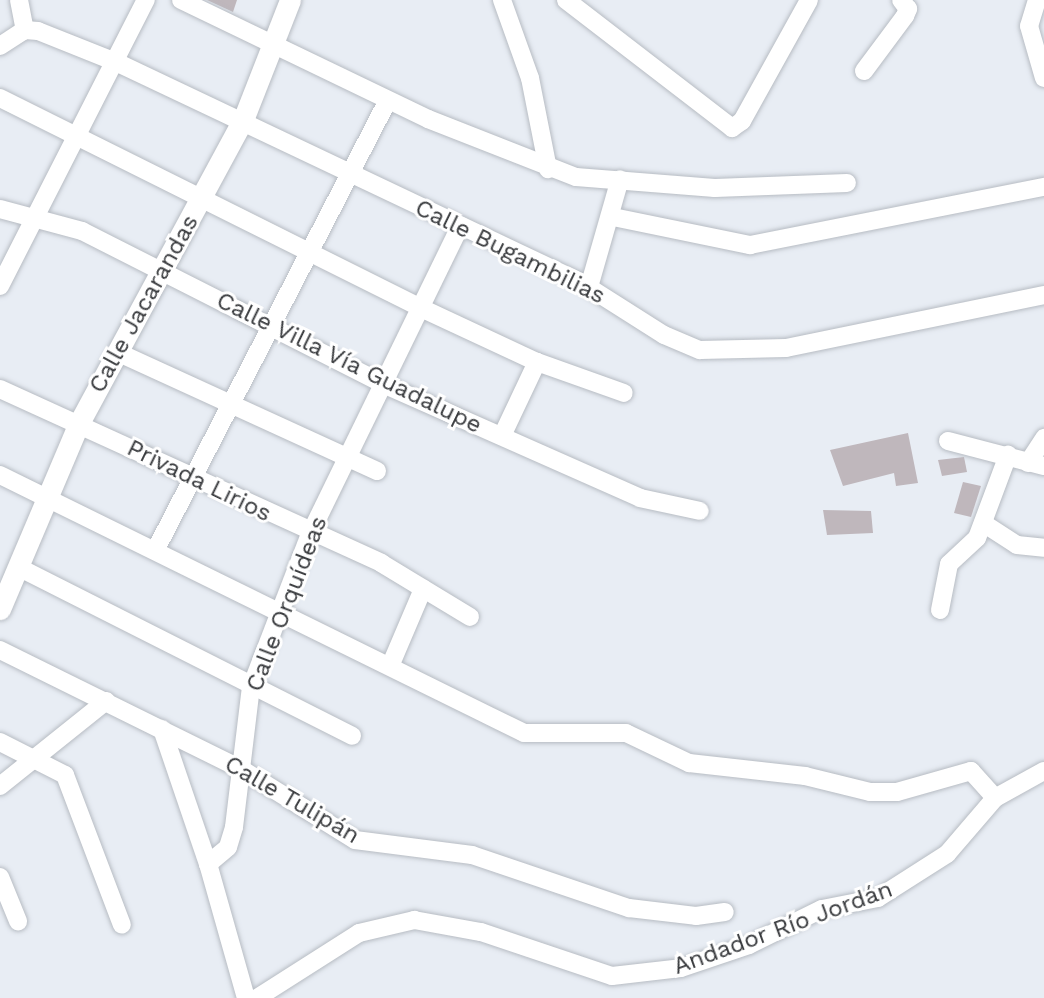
<!DOCTYPE html>
<meta charset="utf-8">
<style>
body{margin:0}
#map{position:relative;width:1044px;height:998px;overflow:hidden;background:#e8edf4;font-family:"Work Sans",sans-serif}
div>[style]{position:absolute}
[style*='--x']{left:calc(var(--x)*1px);top:calc(var(--y)*1px);width:calc(var(--w)*1px);rotate:calc(var(--a)*1deg)}
.building>*{inset:0;background:#bfb7bc}
.roads{filter:drop-shadow(0 0 2px #b7bcc3) drop-shadow(0 0 2px #b7bcc3)}
.minor>*{height:18px;margin:-9px;padding:0 9px;transform-origin:9px;border-radius:9px;background:#fff}
.tertiary>*{height:21px;margin:-10.5px;padding:0 10.5px;transform-origin:10.5px;border-radius:10.5px;background:#fff}
span{translate:-50% -50%;white-space:nowrap;text-align:center;line-height:1.15;-webkit-text-stroke:6px #fff;paint-order:stroke}
.street-label{font-size:24px;color:#37393c}
</style>
<div id="map">
<div class="building">
<div style="clip-path:polygon(207px 0,237px 0,233px 12px)"></div>
<div style="clip-path:polygon(908px 433px,918px 483px,896px 486px,894px 473px,843px 486px,830px 450px)"></div>
<div style="clip-path:polygon(964px 457px,967px 472px,942px 476px,938px 460px)"></div>
<div style="clip-path:polygon(963px 482px,981px 486px,971px 517px,954px 513px)"></div>
<div style="clip-path:polygon(823px 510px,871px 511px,873px 533px,827px 535px)"></div>
</div>
<div class="roads">
<div class="minor">
<div style="--x:19;--y:0;--w:31;--a:79"></div>
<div style="--x:181;--y:0;--w:274;--a:25.7"></div>
<div style="--x:428;--y:119;--w:159;--a:21.4"></div>
<div style="--x:576;--y:177;--w:139;--a:4.5"></div>
<div style="--x:715;--y:188;--w:132;--a:-2.2"></div>
<div style="--x:502;--y:0;--w:83;--a:70.3"></div>
<div style="--x:530;--y:78;--w:93;--a:78.8"></div>
<div style="--x:566;--y:0;--w:210;--a:37.6"></div>
<div style="--x:732;--y:128;--w:12;--a:-35"></div>
<div style="--x:742;--y:121;--w:138;--a:-61"></div>
<div style="--x:1037;--y:0;--w:27;--a:107"></div>
<div style="--x:1029;--y:26;--w:54;--a:73.9"></div>
<div style="--x:0;--y:46;--w:30;--a:-33"></div>
<div style="--x:25;--y:30;--w:13;--a:4"></div>
<div style="--x:38;--y:31;--w:86;--a:21.8"></div>
<div style="--x:118;--y:63;--w:514;--a:25.37"></div>
<div style="--x:582;--y:283;--w:97;--a:32.4"></div>
<div style="--x:664;--y:335;--w:39;--a:23"></div>
<div style="--x:700;--y:350;--w:86;--a:-1.3"></div>
<div style="--x:786;--y:348;--w:263;--a:-11.6"></div>
<div style="--x:864;--y:71;--w:69;--a:-53.3"></div>
<div style="--x:905;--y:16;--w:8;--a:-67"></div>
<div style="--x:908;--y:9;--w:11;--a:-128"></div>
<div style="--x:0;--y:98;--w:470;--a:26.5"></div>
<div style="--x:421;--y:308;--w:128;--a:25"></div>
<div style="--x:537;--y:362;--w:92;--a:19.6"></div>
<div style="--x:0;--y:209;--w:85;--a:15"></div>
<div style="--x:82;--y:231;--w:338;--a:26.9"></div>
<div style="--x:383;--y:384;--w:281;--a:23.9"></div>
<div style="--x:640;--y:498;--w:61;--a:12.2"></div>
<div style="--x:613;--y:217;--w:140;--a:11.6"></div>
<div style="--x:750;--y:245;--w:300;--a:-11.2"></div>
<div style="--x:0;--y:286;--w:321;--a:-63"></div>
<div style="--x:589;--y:287;--w:112;--a:-74"></div>
<div style="--x:117;--y:352;--w:286;--a:24.6"></div>
<div style="--x:0;--y:389;--w:419;--a:24.5"></div>
<div style="--x:381;--y:563;--w:104;--a:31.2"></div>
<div style="--x:502;--y:436;--w:82;--a:-64.7"></div>
<div style="--x:948;--y:441;--w:99;--a:14.6"></div>
<div style="--x:1028;--y:463;--w:30;--a:-57"></div>
<div style="--x:0;--y:475;--w:584;--a:26.21"></div>
<div style="--x:524;--y:733;--w:102;--a:0"></div>
<div style="--x:626;--y:733;--w:70;--a:25.5"></div>
<div style="--x:689;--y:763;--w:117;--a:6.4"></div>
<div style="--x:805;--y:776;--w:67;--a:13.8"></div>
<div style="--x:870;--y:792;--w:27;--a:0"></div>
<div style="--x:897;--y:792;--w:77;--a:-15.8"></div>
<div style="--x:971;--y:771;--w:36;--a:48"></div>
<div style="--x:983;--y:523;--w:40;--a:32.9"></div>
<div style="--x:1017;--y:545;--w:27;--a:6"></div>
<div style="--x:156;--y:549;--w:505;--a:-62.67"></div>
<div style="--x:20;--y:568;--w:372;--a:26.8"></div>
<div style="--x:940;--y:610;--w:47;--a:-78.9"></div>
<div style="--x:949;--y:564;--w:38;--a:-43"></div>
<div style="--x:977;--y:538;--w:89;--a:-69.5"></div>
<div style="--x:0;--y:650;--w:269;--a:26.3"></div>
<div style="--x:241;--y:769;--w:134;--a:31.9"></div>
<div style="--x:355;--y:840;--w:118;--a:7.3"></div>
<div style="--x:472;--y:855;--w:166;--a:18.7"></div>
<div style="--x:629;--y:908;--w:67;--a:6.8"></div>
<div style="--x:696;--y:916;--w:29;--a:-8"></div>
<div style="--x:391;--y:664;--w:82;--a:-66.9"></div>
<div style="--x:162;--y:729;--w:143;--a:71.2"></div>
<div style="--x:0;--y:742;--w:73;--a:26.9"></div>
<div style="--x:65;--y:775;--w:160;--a:69.2"></div>
<div style="--x:0;--y:786;--w:136;--a:-38.7"></div>
<div style="--x:0;--y:877;--w:48;--a:67.8"></div>
<div style="--x:246;--y:998;--w:139;--a:-105.8"></div>
<div style="--x:208;--y:864;--w:26;--a:-40"></div>
<div style="--x:228;--y:847;--w:21;--a:-73"></div>
<div style="--x:234;--y:827;--w:141;--a:-83.1"></div>
<div style="--x:251;--y:687;--w:164;--a:-68.9"></div>
<div style="--x:310;--y:534;--w:343;--a:-64"></div>
<div style="--x:257;--y:998;--w:121;--a:-32.5"></div>
<div style="--x:359;--y:933;--w:57;--a:-13.3"></div>
<div style="--x:414;--y:920;--w:68;--a:10.2"></div>
<div style="--x:481;--y:932;--w:138;--a:18.6"></div>
<div style="--x:612;--y:976;--w:69;--a:-6.6"></div>
<div style="--x:681;--y:968;--w:72;--a:-18.7"></div>
<div style="--x:749;--y:945;--w:81;--a:-26.3"></div>
<div style="--x:822;--y:909;--w:57;--a:-11.1"></div>
<div style="--x:878;--y:898;--w:82;--a:-32.5"></div>
<div style="--x:947;--y:854;--w:74;--a:-49.4"></div>
<div style="--x:995;--y:798;--w:56;--a:-28.9"></div>
</div>
<div class="tertiary">
<div style="--x:0;--y:609;--w:202;--a:-67"></div>
<div style="--x:79;--y:423;--w:345;--a:-61.6"></div>
<div style="--x:243;--y:120;--w:129;--a:-68.6"></div>
</div>
</div>
<div class="street-label">
<span style="left:510px;top:252px;rotate:26deg">Calle Bugambilias</span>
<span style="left:144px;top:304px;rotate:-61deg">Calle Jacarandas</span>
<span style="left:349px;top:363px;rotate:26deg">Calle Villa Vía Guadalupe</span>
<span style="left:199px;top:481px;rotate:26deg">Privada Lirios</span>
<span style="left:287px;top:604px;rotate:-69deg">Calle Orquídeas</span>
<span style="left:292px;top:800px;rotate:30deg">Calle Tulipán</span>
<span style="left:783px;top:928px;rotate:-20deg">Andador Río Jordán</span>
</div>
</div>
